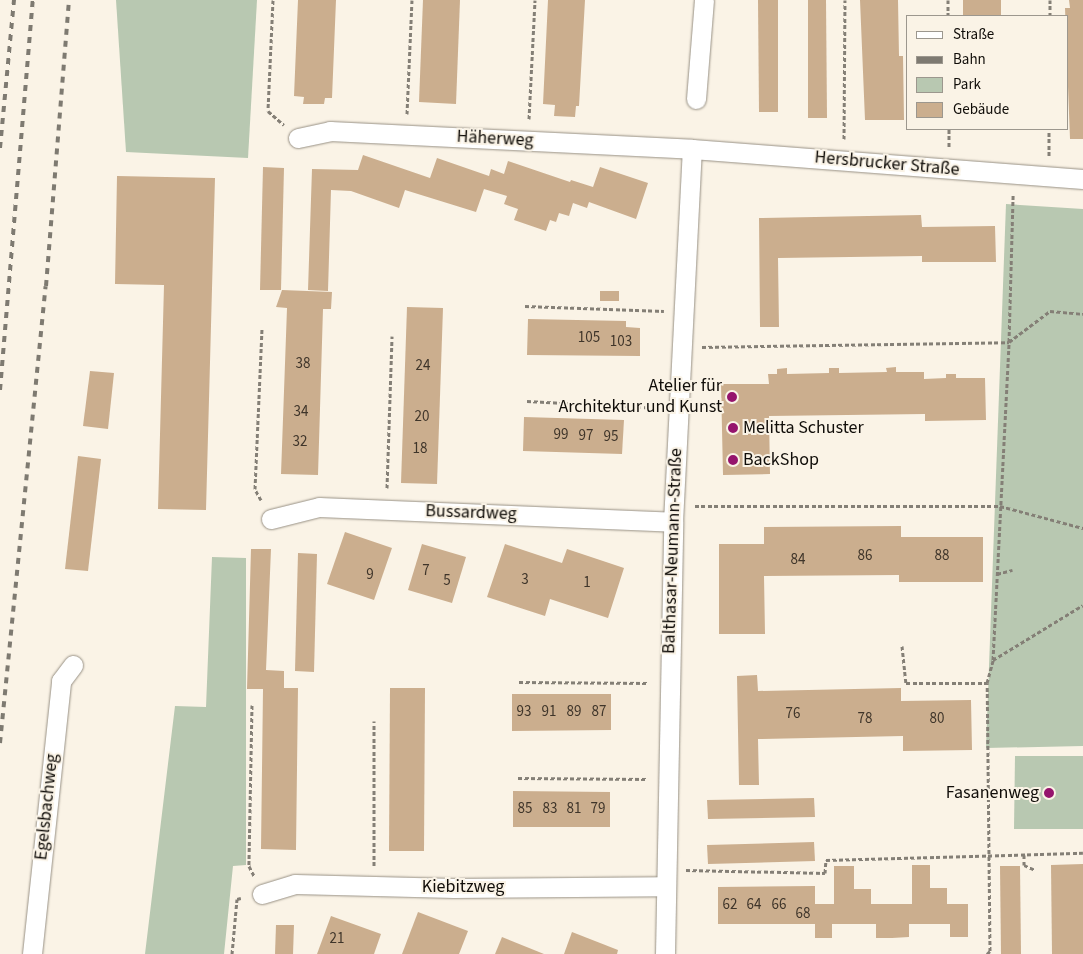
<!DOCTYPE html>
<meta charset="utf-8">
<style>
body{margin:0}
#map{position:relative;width:1083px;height:954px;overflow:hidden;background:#faf3e6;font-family:"Source Sans 3",sans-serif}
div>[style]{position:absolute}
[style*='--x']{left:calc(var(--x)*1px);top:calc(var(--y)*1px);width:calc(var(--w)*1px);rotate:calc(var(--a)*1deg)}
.green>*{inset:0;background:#b8c8b1}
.building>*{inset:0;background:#cbae8e}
.path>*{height:3px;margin-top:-1.5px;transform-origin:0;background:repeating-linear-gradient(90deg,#847f76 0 4px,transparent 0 6.5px)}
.roads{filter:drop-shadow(0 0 1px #989185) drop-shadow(0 0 1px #989185)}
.minor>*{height:19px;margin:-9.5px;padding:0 9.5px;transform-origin:9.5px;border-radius:9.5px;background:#fff}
.rail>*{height:4px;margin-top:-2px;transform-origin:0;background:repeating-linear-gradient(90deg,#7e7a71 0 6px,transparent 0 12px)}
.dots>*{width:14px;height:14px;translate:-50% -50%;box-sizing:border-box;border:2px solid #faf3e6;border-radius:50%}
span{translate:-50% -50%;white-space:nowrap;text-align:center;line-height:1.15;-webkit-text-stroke:4px #faf3e6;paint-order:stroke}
.number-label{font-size:15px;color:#3f352a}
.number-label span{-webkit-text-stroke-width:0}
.street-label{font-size:18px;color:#100d09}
.poi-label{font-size:18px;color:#100d09}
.right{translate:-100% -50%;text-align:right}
.left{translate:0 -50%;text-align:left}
.legend{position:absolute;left:906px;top:15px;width:162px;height:115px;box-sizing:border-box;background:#faf3e6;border:1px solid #9c978e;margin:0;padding:6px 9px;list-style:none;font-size:15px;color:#100d09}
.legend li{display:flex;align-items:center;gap:10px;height:25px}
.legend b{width:25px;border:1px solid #9c978e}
</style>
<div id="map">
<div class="green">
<div style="clip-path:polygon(116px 0,257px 0,248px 158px,126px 152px)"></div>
<div style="clip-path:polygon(1006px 204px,1083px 209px,1083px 746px,986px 748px)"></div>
<div style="clip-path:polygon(212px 557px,246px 558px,246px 865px,233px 866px,224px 954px,145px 954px,175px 706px,206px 707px)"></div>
<div style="clip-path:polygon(1015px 756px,1083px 756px,1083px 829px,1014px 829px)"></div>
</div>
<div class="building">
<div style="clip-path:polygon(298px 0,336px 0,332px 98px,325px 98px,324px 104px,303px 104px,304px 97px,294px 96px)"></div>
<div style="clip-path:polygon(423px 0,460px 0,456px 104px,419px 102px)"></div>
<div style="clip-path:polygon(548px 0,585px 0,579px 106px,576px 106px,575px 117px,554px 116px,555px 105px,543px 104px)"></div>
<div style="clip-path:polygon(758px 0,778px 0,778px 112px,759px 112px)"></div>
<div style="clip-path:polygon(808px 0,826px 0,827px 118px,808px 118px)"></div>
<div style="clip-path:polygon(860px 0,898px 0,899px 56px,903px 56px,904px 120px,865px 120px)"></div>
<div style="clip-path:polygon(963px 0,1001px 0,1001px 16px,963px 16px)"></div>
<div style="clip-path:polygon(1069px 0,1083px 0,1083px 139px,1070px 139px,1065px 8px,1070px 8px)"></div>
<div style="clip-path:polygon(363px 155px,430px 178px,437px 158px,489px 176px,491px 169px,504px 174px,508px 161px,570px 182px,571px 180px,593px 187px,600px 167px,648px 183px,636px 219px,589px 202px,587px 208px,573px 203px,569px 216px,559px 213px,556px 222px,550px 220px,546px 231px,514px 220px,518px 209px,504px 204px,507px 196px,484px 189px,476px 212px,405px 190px,399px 208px,351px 191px,331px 190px,328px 291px,308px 290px,312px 169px,358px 170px)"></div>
<div style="clip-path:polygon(263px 167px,284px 168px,281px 290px,260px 290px)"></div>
<div style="clip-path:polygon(117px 176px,215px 178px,206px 510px,158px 509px,164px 285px,115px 284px)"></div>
<div style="clip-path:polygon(921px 215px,922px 227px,995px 226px,996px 262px,922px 262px,922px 256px,778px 258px,779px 327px,760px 327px,759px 218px)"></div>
<div style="clip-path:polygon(282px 290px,332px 292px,331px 309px,323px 309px,318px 475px,281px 474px,287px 308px,276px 307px)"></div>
<div style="clip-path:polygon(600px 291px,619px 291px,619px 301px,600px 301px)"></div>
<div style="clip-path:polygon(407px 307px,443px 308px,437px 484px,401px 483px)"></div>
<div style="clip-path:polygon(528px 319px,626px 321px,626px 327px,640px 328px,640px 356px,527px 355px)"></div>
<div style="clip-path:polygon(896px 367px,896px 372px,924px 372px,924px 379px,946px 378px,946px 374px,956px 374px,956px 378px,985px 378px,986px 420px,925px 421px,925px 414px,769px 416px,770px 474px,723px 475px,721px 384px,769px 384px,768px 374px,777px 374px,777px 369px,787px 368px,787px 374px,829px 373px,829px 368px,839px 368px,839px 373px,887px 372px,886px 368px)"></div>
<div style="clip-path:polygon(90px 371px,114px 373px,108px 429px,83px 426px)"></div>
<div style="clip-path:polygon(524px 417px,624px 420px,622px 454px,523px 451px)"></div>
<div style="clip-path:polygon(78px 456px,101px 459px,88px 571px,65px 569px)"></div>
<div style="clip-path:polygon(901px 526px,901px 537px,983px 537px,983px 582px,899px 582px,899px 575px,764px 576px,765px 634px,719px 634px,719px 544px,764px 544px,764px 527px)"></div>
<div style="clip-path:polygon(345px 532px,392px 548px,374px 600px,327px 584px)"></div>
<div style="clip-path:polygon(422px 544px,466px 557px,452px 603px,408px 590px)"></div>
<div style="clip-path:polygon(505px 544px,562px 563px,567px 549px,624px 568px,608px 618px,550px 599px,545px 616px,487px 597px)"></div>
<div style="clip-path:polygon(251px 549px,271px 549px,266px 670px,284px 671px,284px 688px,298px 688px,296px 850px,261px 849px,263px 689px,247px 689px)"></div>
<div style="clip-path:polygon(298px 553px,317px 554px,314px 672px,295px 671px)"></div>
<div style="clip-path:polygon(757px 675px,758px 691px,901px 688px,901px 701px,971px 700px,972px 750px,903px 751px,903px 736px,758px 739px,759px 785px,739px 785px,737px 676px)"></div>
<div style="clip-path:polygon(390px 688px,425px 688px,424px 851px,389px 851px)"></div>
<div style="clip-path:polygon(512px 694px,611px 694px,611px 730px,512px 731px)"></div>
<div style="clip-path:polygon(513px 791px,610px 792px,610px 827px,513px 827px)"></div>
<div style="clip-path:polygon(814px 798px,815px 817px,708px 819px,707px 800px)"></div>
<div style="clip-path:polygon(814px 842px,815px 861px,708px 864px,707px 845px)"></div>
<div style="clip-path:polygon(1083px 864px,1083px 954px,1052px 954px,1051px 865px)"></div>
<div style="clip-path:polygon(912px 865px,930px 865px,930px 888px,947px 888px,947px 904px,968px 904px,968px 937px,950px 937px,950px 924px,909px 924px,909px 937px,892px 938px,876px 938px,876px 924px,832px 924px,832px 938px,815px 938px,815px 924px,718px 924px,718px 887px,815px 886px,815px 904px,834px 904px,834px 866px,854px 866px,854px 889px,871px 889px,871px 904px,912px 904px)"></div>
<div style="clip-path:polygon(1000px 866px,1020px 866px,1021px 954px,1001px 954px)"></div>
<div style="clip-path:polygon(418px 912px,468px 931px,459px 954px,402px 954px)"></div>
<div style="clip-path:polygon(331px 916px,381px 934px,374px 954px,317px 954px)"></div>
<div style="clip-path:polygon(276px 925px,294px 925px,293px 954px,275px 954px)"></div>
<div style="clip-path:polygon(572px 932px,618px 950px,617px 954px,564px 954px)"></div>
<div style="clip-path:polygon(502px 937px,544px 954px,495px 954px)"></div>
</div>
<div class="path">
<div style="--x:273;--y:0;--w:111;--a:92.6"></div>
<div style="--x:268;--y:111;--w:21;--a:41"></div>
<div style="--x:948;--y:0;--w:16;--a:90"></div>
<div style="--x:1050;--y:16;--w:16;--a:-90"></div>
<div style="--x:407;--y:114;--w:114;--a:-87.5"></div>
<div style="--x:529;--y:119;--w:119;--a:-87.1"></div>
<div style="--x:949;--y:129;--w:19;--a:90"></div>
<div style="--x:844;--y:139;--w:139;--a:-89.6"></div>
<div style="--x:1049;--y:156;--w:27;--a:-90"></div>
<div style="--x:525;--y:306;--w:139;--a:2.1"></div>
<div style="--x:702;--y:347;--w:307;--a:-0.9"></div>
<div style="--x:1009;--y:342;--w:51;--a:-37.1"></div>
<div style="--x:1050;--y:311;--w:33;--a:5"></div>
<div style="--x:527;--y:401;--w:132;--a:3"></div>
<div style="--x:387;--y:488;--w:152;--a:-88.1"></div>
<div style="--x:261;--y:500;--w:13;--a:-119"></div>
<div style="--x:255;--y:489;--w:161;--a:-87.5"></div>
<div style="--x:695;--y:506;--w:305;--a:0"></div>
<div style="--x:1000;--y:506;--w:86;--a:14.8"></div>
<div style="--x:997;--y:574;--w:16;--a:-15"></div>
<div style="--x:902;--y:646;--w:37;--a:84"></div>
<div style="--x:906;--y:683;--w:81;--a:0"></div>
<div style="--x:993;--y:660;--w:105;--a:-31.4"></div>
<div style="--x:519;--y:682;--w:130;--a:0.4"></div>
<div style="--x:252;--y:705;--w:161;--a:91.1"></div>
<div style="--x:249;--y:866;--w:11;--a:63"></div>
<div style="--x:518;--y:778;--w:130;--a:0.4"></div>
<div style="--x:1024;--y:855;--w:10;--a:90"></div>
<div style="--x:1024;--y:865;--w:12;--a:24"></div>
<div style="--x:374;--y:866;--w:145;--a:-90"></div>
<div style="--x:686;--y:870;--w:139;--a:1.2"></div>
<div style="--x:825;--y:873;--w:13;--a:-86"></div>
<div style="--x:826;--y:860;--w:257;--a:-1.6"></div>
<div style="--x:232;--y:954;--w:55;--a:-84.8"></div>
<div style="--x:237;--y:899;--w:4;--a:-14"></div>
<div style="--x:987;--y:954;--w:4;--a:-45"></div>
<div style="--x:990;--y:951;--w:268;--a:-90.6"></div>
<div style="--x:987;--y:683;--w:24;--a:-75"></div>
<div style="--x:993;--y:660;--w:318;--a:-87.1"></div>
<div style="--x:1009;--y:342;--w:147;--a:-88.4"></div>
</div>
<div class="roads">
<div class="minor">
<div style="--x:696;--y:99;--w:99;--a:-85.4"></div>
<div style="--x:298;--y:138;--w:33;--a:-12"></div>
<div style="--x:330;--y:131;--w:362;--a:2.8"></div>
<div style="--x:692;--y:149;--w:392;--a:4.4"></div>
<div style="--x:271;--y:519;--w:49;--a:-14"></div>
<div style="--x:319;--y:507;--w:354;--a:2.4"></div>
<div style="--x:262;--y:894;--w:34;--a:-17"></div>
<div style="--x:295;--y:884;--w:159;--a:1.4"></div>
<div style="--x:454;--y:888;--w:211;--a:-0.5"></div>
<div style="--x:32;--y:954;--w:275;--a:-83.9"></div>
<div style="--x:61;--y:681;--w:20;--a:-53"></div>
<div style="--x:665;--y:954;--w:432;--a:-88.9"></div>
<div style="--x:673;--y:522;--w:373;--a:-87.1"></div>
</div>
</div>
<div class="rail">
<div style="--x:0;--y:148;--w:149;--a:-84.6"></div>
<div style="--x:0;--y:390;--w:391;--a:-85.2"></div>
<div style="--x:0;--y:743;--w:459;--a:-84.3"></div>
<div style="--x:46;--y:286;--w:287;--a:-85.4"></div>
</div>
<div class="dots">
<div style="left:732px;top:397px;background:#95146d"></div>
<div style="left:733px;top:428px;background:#95146d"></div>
<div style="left:733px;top:460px;background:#95146d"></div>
<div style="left:1049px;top:793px;background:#95146d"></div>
</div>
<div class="number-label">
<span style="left:589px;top:338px">105</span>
<span style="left:621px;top:342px">103</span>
<span style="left:303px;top:364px">38</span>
<span style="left:423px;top:366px">24</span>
<span style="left:301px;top:412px">34</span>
<span style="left:422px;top:417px">20</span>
<span style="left:561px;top:435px">99</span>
<span style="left:586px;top:436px">97</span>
<span style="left:611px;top:437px">95</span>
<span style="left:300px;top:442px">32</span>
<span style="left:420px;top:449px">18</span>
<span style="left:865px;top:556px">86</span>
<span style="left:942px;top:556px">88</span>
<span style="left:798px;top:560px">84</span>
<span style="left:426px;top:571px">7</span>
<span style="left:370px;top:575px">9</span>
<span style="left:525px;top:580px">3</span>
<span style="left:447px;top:581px">5</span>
<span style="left:587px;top:583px">1</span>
<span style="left:524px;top:712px">93</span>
<span style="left:549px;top:712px">91</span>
<span style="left:574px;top:712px">89</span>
<span style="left:599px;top:712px">87</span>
<span style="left:793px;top:714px">76</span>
<span style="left:865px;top:719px">78</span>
<span style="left:937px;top:719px">80</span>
<span style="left:525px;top:809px">85</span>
<span style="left:550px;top:809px">83</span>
<span style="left:574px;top:809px">81</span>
<span style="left:598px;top:809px">79</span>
<span style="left:730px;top:905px">62</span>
<span style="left:754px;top:905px">64</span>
<span style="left:779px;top:905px">66</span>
<span style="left:803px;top:914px">68</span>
<span style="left:337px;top:939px">21</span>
</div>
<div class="street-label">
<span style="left:495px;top:139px;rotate:3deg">Häherweg</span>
<span style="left:887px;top:164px;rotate:5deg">Hersbrucker Straße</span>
<span style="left:471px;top:513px;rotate:2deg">Bussardweg</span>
<span style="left:673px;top:551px;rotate:-88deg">Balthasar-Neumann-Straße</span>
<span style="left:47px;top:807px;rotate:-84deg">Egelsbachweg</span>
<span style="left:463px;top:887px">Kiebitzweg</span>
</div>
<div class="poi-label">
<span class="right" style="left:722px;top:397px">Atelier für<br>Architektur und Kunst</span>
<span class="left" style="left:743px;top:428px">Melitta Schuster</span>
<span class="left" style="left:743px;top:460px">BackShop</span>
<span class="right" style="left:1039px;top:793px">Fasanenweg</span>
</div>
<ul class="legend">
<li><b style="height:6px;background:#fff"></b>Straße</li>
<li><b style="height:6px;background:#7e7a71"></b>Bahn</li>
<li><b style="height:14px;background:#b8c8b1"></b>Park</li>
<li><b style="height:14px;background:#cbae8e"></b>Gebäude</li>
</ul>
</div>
